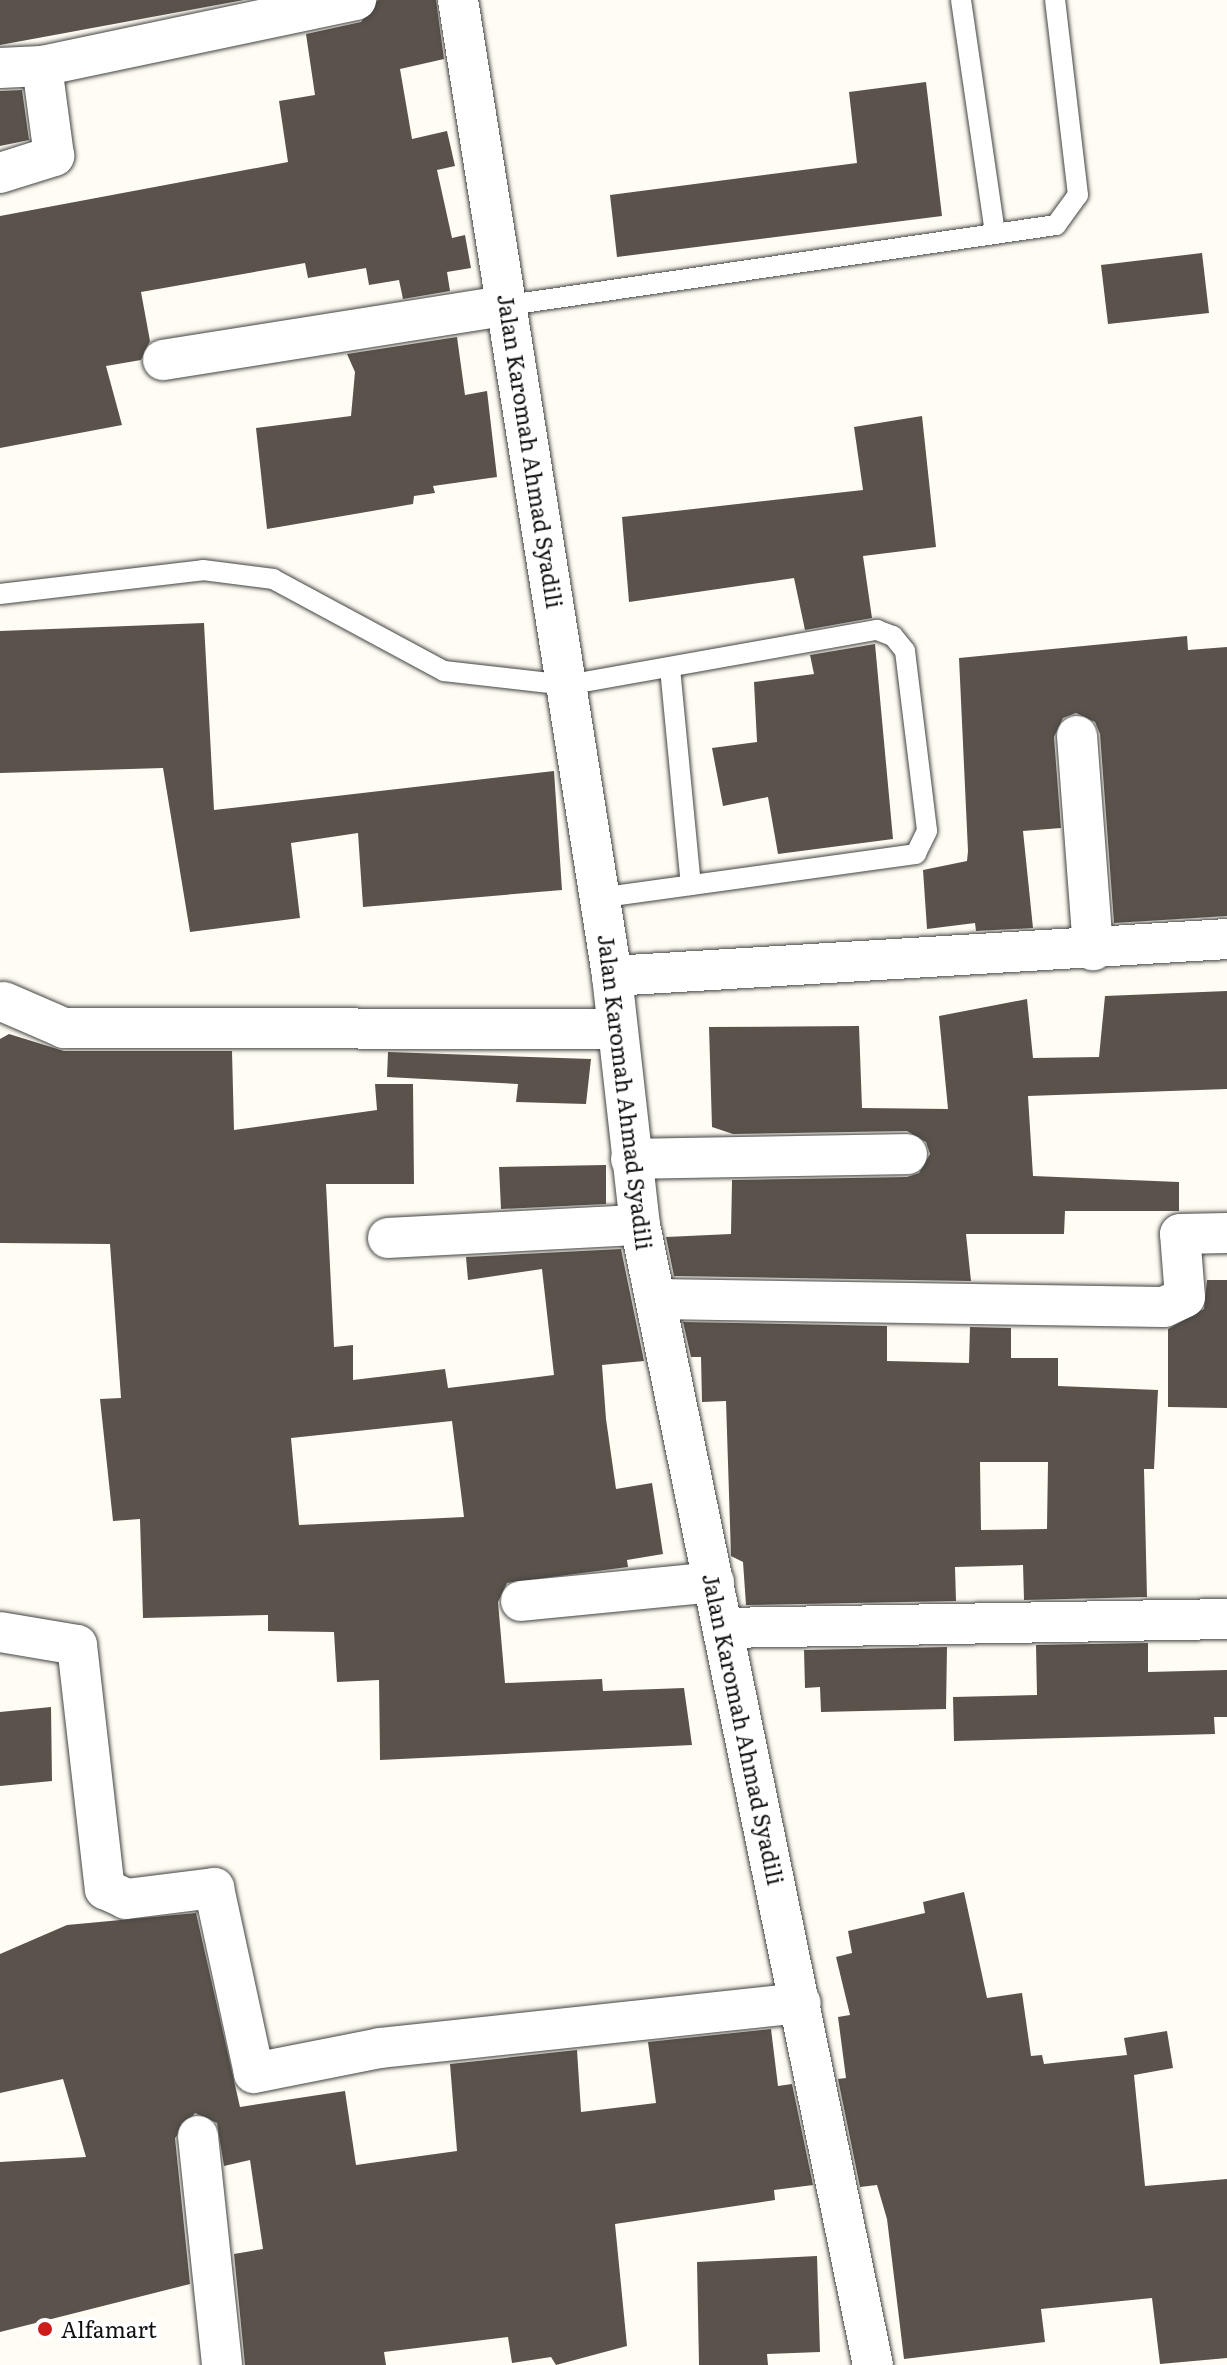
<!DOCTYPE html>
<style>
body{margin:0}
#map{position:relative;width:1227px;height:2365px;overflow:hidden;background:#fffdf3;font-family:Literata,serif}
div>[style]{position:absolute}
[style*='--x']{left:calc(var(--x)*1px);top:calc(var(--y)*1px);width:calc(var(--w)*1px);rotate:calc(var(--a)*1deg)}
.building>*{inset:0;background:#5a524b}
.roads{filter:drop-shadow(0 0 2px #434343) drop-shadow(0 0 2px #434343)}
.lane>*{height:20px;margin:-10px;padding:0 10px;transform-origin:10px;border-radius:10px;background:#fff}
.street>*{height:40px;margin:-20px;padding:0 20px;transform-origin:20px;border-radius:20px;background:#fff}
.dots>*{width:22px;height:22px;translate:-50% -50%;box-sizing:border-box;border:4px solid #fff;border-radius:50%}
span{translate:-50% -50%;white-space:nowrap;text-align:center;line-height:1.15;-webkit-text-stroke:8px #fff;paint-order:stroke}
.street-label{font-size:22px;color:#101010}
.poi-label{font-size:22px;color:#101010}
.left{translate:0 -50%;text-align:left}
</style>
<div id="map">
<div class="building">
<div style="clip-path:polygon(0 0,244px 0,0 45px)"></div>
<div style="clip-path:polygon(378px 0,436px 0,444px 59px,400px 69px,412px 139px,447px 131px,455px 166px,437px 170px,452px 238px,465px 235px,471px 268px,447px 272px,450px 291px,403px 299px,399px 280px,369px 285px,366px 268px,308px 278px,305px 263px,141px 292px,150px 341px,141px 360px,106px 366px,122px 425px,0 448px,0 216px,288px 162px,279px 101px,315px 95px,306px 34px,361px 22px)"></div>
<div style="clip-path:polygon(926px 82px,942px 216px,617px 257px,610px 195px,857px 163px,849px 92px)"></div>
<div style="clip-path:polygon(22px 90px,29px 140px,0 146px,0 91px)"></div>
<div style="clip-path:polygon(1202px 253px,1209px 313px,1108px 324px,1101px 265px)"></div>
<div style="clip-path:polygon(457px 337px,465px 395px,487px 391px,497px 477px,433px 486px,435px 493px,414px 496px,413px 504px,267px 529px,256px 428px,351px 416px,355px 372px,347px 354px)"></div>
<div style="clip-path:polygon(922px 416px,936px 547px,863px 556px,872px 618px,805px 630px,794px 578px,629px 602px,622px 517px,863px 490px,854px 427px)"></div>
<div style="clip-path:polygon(204px 623px,214px 810px,554px 771px,562px 890px,363px 907px,358px 833px,291px 843px,300px 918px,190px 932px,163px 768px,0 773px,0 631px)"></div>
<div style="clip-path:polygon(1187px 636px,1188px 650px,1227px 647px,1227px 916px,1114px 923px,1100px 734px,1095px 722px,1076px 713px,1063px 718px,1054px 737px,1061px 828px,1023px 831px,1033px 928px,976px 931px,975px 923px,927px 929px,923px 870px,967px 861px,968px 851px,959px 658px)"></div>
<div style="clip-path:polygon(875px 644px,893px 839px,778px 854px,768px 797px,723px 806px,712px 748px,757px 742px,754px 682px,814px 674px,810px 655px)"></div>
<div style="clip-path:polygon(1227px 991px,1227px 1089px,1028px 1096px,1033px 1176px,1179px 1182px,1179px 1211px,1065px 1211px,1064px 1234px,966px 1234px,971px 1281px,674px 1276px,666px 1237px,731px 1234px,732px 1180px,907px 1177px,919px 1173px,930px 1154px,926px 1142px,907px 1131px,733px 1134px,712px 1127px,709px 1027px,859px 1026px,862px 1108px,948px 1109px,939px 1016px,1027px 999px,1033px 1058px,1099px 1057px,1105px 996px)"></div>
<div style="clip-path:polygon(evenodd,9px 1034px,64px 1051px,232px 1051px,234px 1130px,377px 1110px,375px 1084px,413px 1084px,414px 1184px,326px 1184px,334px 1347px,353px 1345px,353px 1380px,445px 1369px,448px 1388px,554px 1375px,542px 1269px,468px 1280px,466px 1257px,621px 1249px,644px 1361px,602px 1365px,606px 1419px,616px 1489px,652px 1483px,663px 1554px,627px 1560px,628px 1567px,507px 1583px,498px 1602px,505px 1683px,602px 1679px,603px 1691px,684px 1688px,692px 1745px,380px 1760px,379px 1680px,337px 1682px,334px 1632px,268px 1631px,268px 1615px,143px 1618px,140px 1519px,113px 1521px,100px 1399px,121px 1398px,110px 1244px,0 1243px,0 1039px,9px 1034px,452px 1421px,464px 1517px,299px 1525px,291px 1438px,452px 1421px)"></div>
<div style="clip-path:polygon(388px 1052px,591px 1059px,586px 1104px,516px 1102px,518px 1084px,387px 1077px)"></div>
<div style="clip-path:polygon(606px 1165px,606px 1204px,501px 1209px,499px 1167px)"></div>
<div style="clip-path:polygon(1207px 1280px,1227px 1280px,1227px 1408px,1168px 1407px,1168px 1329px,1204px 1309px)"></div>
<div style="clip-path:polygon(evenodd,683px 1322px,887px 1326px,887px 1361px,969px 1363px,970px 1327px,1011px 1328px,1011px 1358px,1058px 1358px,1058px 1386px,1158px 1390px,1154px 1469px,1144px 1469px,1147px 1597px,1024px 1600px,1023px 1565px,955px 1567px,956px 1601px,746px 1605px,743px 1562px,731px 1556px,726px 1401px,702px 1402px,701px 1357px,691px 1357px,683px 1322px,980px 1462px,1048px 1462px,1047px 1529px,981px 1530px,980px 1462px)"></div>
<div style="clip-path:polygon(1148px 1643px,1148px 1672px,1227px 1670px,1227px 1717px,1214px 1717px,1215px 1734px,954px 1741px,953px 1697px,1037px 1695px,1036px 1645px)"></div>
<div style="clip-path:polygon(947px 1647px,946px 1709px,821px 1712px,820px 1687px,805px 1688px,804px 1650px)"></div>
<div style="clip-path:polygon(51px 1707px,52px 1781px,0 1786px,0 1712px)"></div>
<div style="clip-path:polygon(964px 1892px,987px 1998px,1022px 1993px,1031px 2056px,1042px 2055px,1044px 2064px,1127px 2055px,1124px 2038px,1167px 2031px,1173px 2068px,1134px 2075px,1145px 2186px,1227px 2179px,1227px 2358px,1160px 2364px,1152px 2298px,1041px 2309px,1045px 2342px,904px 2359px,887px 2219px,877px 2185px,860px 2187px,838px 2079px,846px 2078px,838px 2017px,850px 2015px,836px 1957px,852px 1953px,848px 1931px,925px 1913px,923px 1902px)"></div>
<div style="clip-path:polygon(196px 1913px,240px 2107px,345px 2091px,356px 2165px,457px 2151px,450px 2064px,577px 2050px,581px 2112px,656px 2103px,648px 2042px,771px 2029px,778px 2086px,792px 2084px,813px 2185px,774px 2190px,775px 2200px,615px 2224px,627px 2346px,556px 2365px,551px 2357px,512px 2363px,508px 2337px,384px 2352px,386px 2365px,245px 2365px,234px 2254px,263px 2249px,250px 2160px,224px 2166px,217px 2123px,195px 2113px,175px 2138px,190px 2284px,0 2332px,0 2162px,86px 2157px,63px 2079px,0 2093px,0 1954px,67px 1925px)"></div>
<div style="clip-path:polygon(817px 2256px,820px 2352px,767px 2354px,768px 2365px,699px 2365px,697px 2262px)"></div>
</div>
<div class="roads">
<div class="lane">
<div style="--x:961;--y:0;--w:236;--a:81.7"></div>
<div style="--x:509;--y:305;--w:553;--a:-8.32"></div>
<div style="--x:1056;--y:225;--w:37;--a:-54"></div>
<div style="--x:1078;--y:195;--w:196;--a:-96.7"></div>
<div style="--x:0;--y:594;--w:204;--a:-6.7"></div>
<div style="--x:203;--y:570;--w:71;--a:7.3"></div>
<div style="--x:273;--y:579;--w:194;--a:28.3"></div>
<div style="--x:444;--y:671;--w:124;--a:6.5"></div>
<div style="--x:567;--y:685;--w:315;--a:-10.1"></div>
<div style="--x:877;--y:630;--w:17;--a:21"></div>
<div style="--x:893;--y:636;--w:19;--a:51"></div>
<div style="--x:905;--y:651;--w:181;--a:83"></div>
<div style="--x:927;--y:831;--w:25;--a:116"></div>
<div style="--x:916;--y:854;--w:319;--a:172.1"></div>
<div style="--x:670;--y:668;--w:218;--a:84.5"></div>
</div>
<div class="street">
<div style="--x:458;--y:0;--w:988;--a:81.03"></div>
<div style="--x:612;--y:976;--w:251;--a:83.6"></div>
<div style="--x:640;--y:1225;--w:1164;--a:78.45"></div>
<div style="--x:0;--y:68;--w:42;--a:-2.7"></div>
<div style="--x:42;--y:66;--w:321;--a:-11.9"></div>
<div style="--x:0;--y:173;--w:57;--a:-17.5"></div>
<div style="--x:54;--y:156;--w:91;--a:-97.6"></div>
<div style="--x:163;--y:360;--w:350;--a:-9"></div>
<div style="--x:1077;--y:736;--w:215;--a:85.7"></div>
<div style="--x:612;--y:976;--w:616;--a:-3.44"></div>
<div style="--x:4;--y:1002;--w:65;--a:23.4"></div>
<div style="--x:64;--y:1028;--w:552;--a:0.1"></div>
<div style="--x:631;--y:1159;--w:276;--a:-1"></div>
<div style="--x:388;--y:1238;--w:252;--a:-3"></div>
<div style="--x:656;--y:1299;--w:508;--a:0.9"></div>
<div style="--x:1164;--y:1307;--w:23;--a:-25"></div>
<div style="--x:1185;--y:1297;--w:63;--a:-94.5"></div>
<div style="--x:1180;--y:1234;--w:47;--a:-1.2"></div>
<div style="--x:521;--y:1601;--w:194;--a:-5.6"></div>
<div style="--x:723;--y:1628;--w:504;--a:-1.02"></div>
<div style="--x:0;--y:1632;--w:78;--a:9.6"></div>
<div style="--x:77;--y:1645;--w:246;--a:83.5"></div>
<div style="--x:105;--y:1889;--w:23;--a:25"></div>
<div style="--x:126;--y:1899;--w:89;--a:-7.1"></div>
<div style="--x:214;--y:1888;--w:189;--a:77.8"></div>
<div style="--x:254;--y:2073;--w:128;--a:-11.2"></div>
<div style="--x:380;--y:2048;--w:423;--a:-6.1"></div>
<div style="--x:198;--y:2136;--w:230;--a:84"></div>
</div>
</div>
<div class="dots">
<div style="left:45px;top:2329px;background:#cc1d1c"></div>
</div>
<div class="street-label">
<span style="left:531px;top:451px;rotate:81deg">Jalan Karomah Ahmad Syadili</span>
<span style="left:626px;top:1092px;rotate:83deg">Jalan Karomah Ahmad Syadili</span>
<span style="left:744px;top:1729px;rotate:78deg">Jalan Karomah Ahmad Syadili</span>
</div>
<div class="poi-label">
<span class="left" style="left:61px;top:2329px">Alfamart</span>
</div>
</div>
